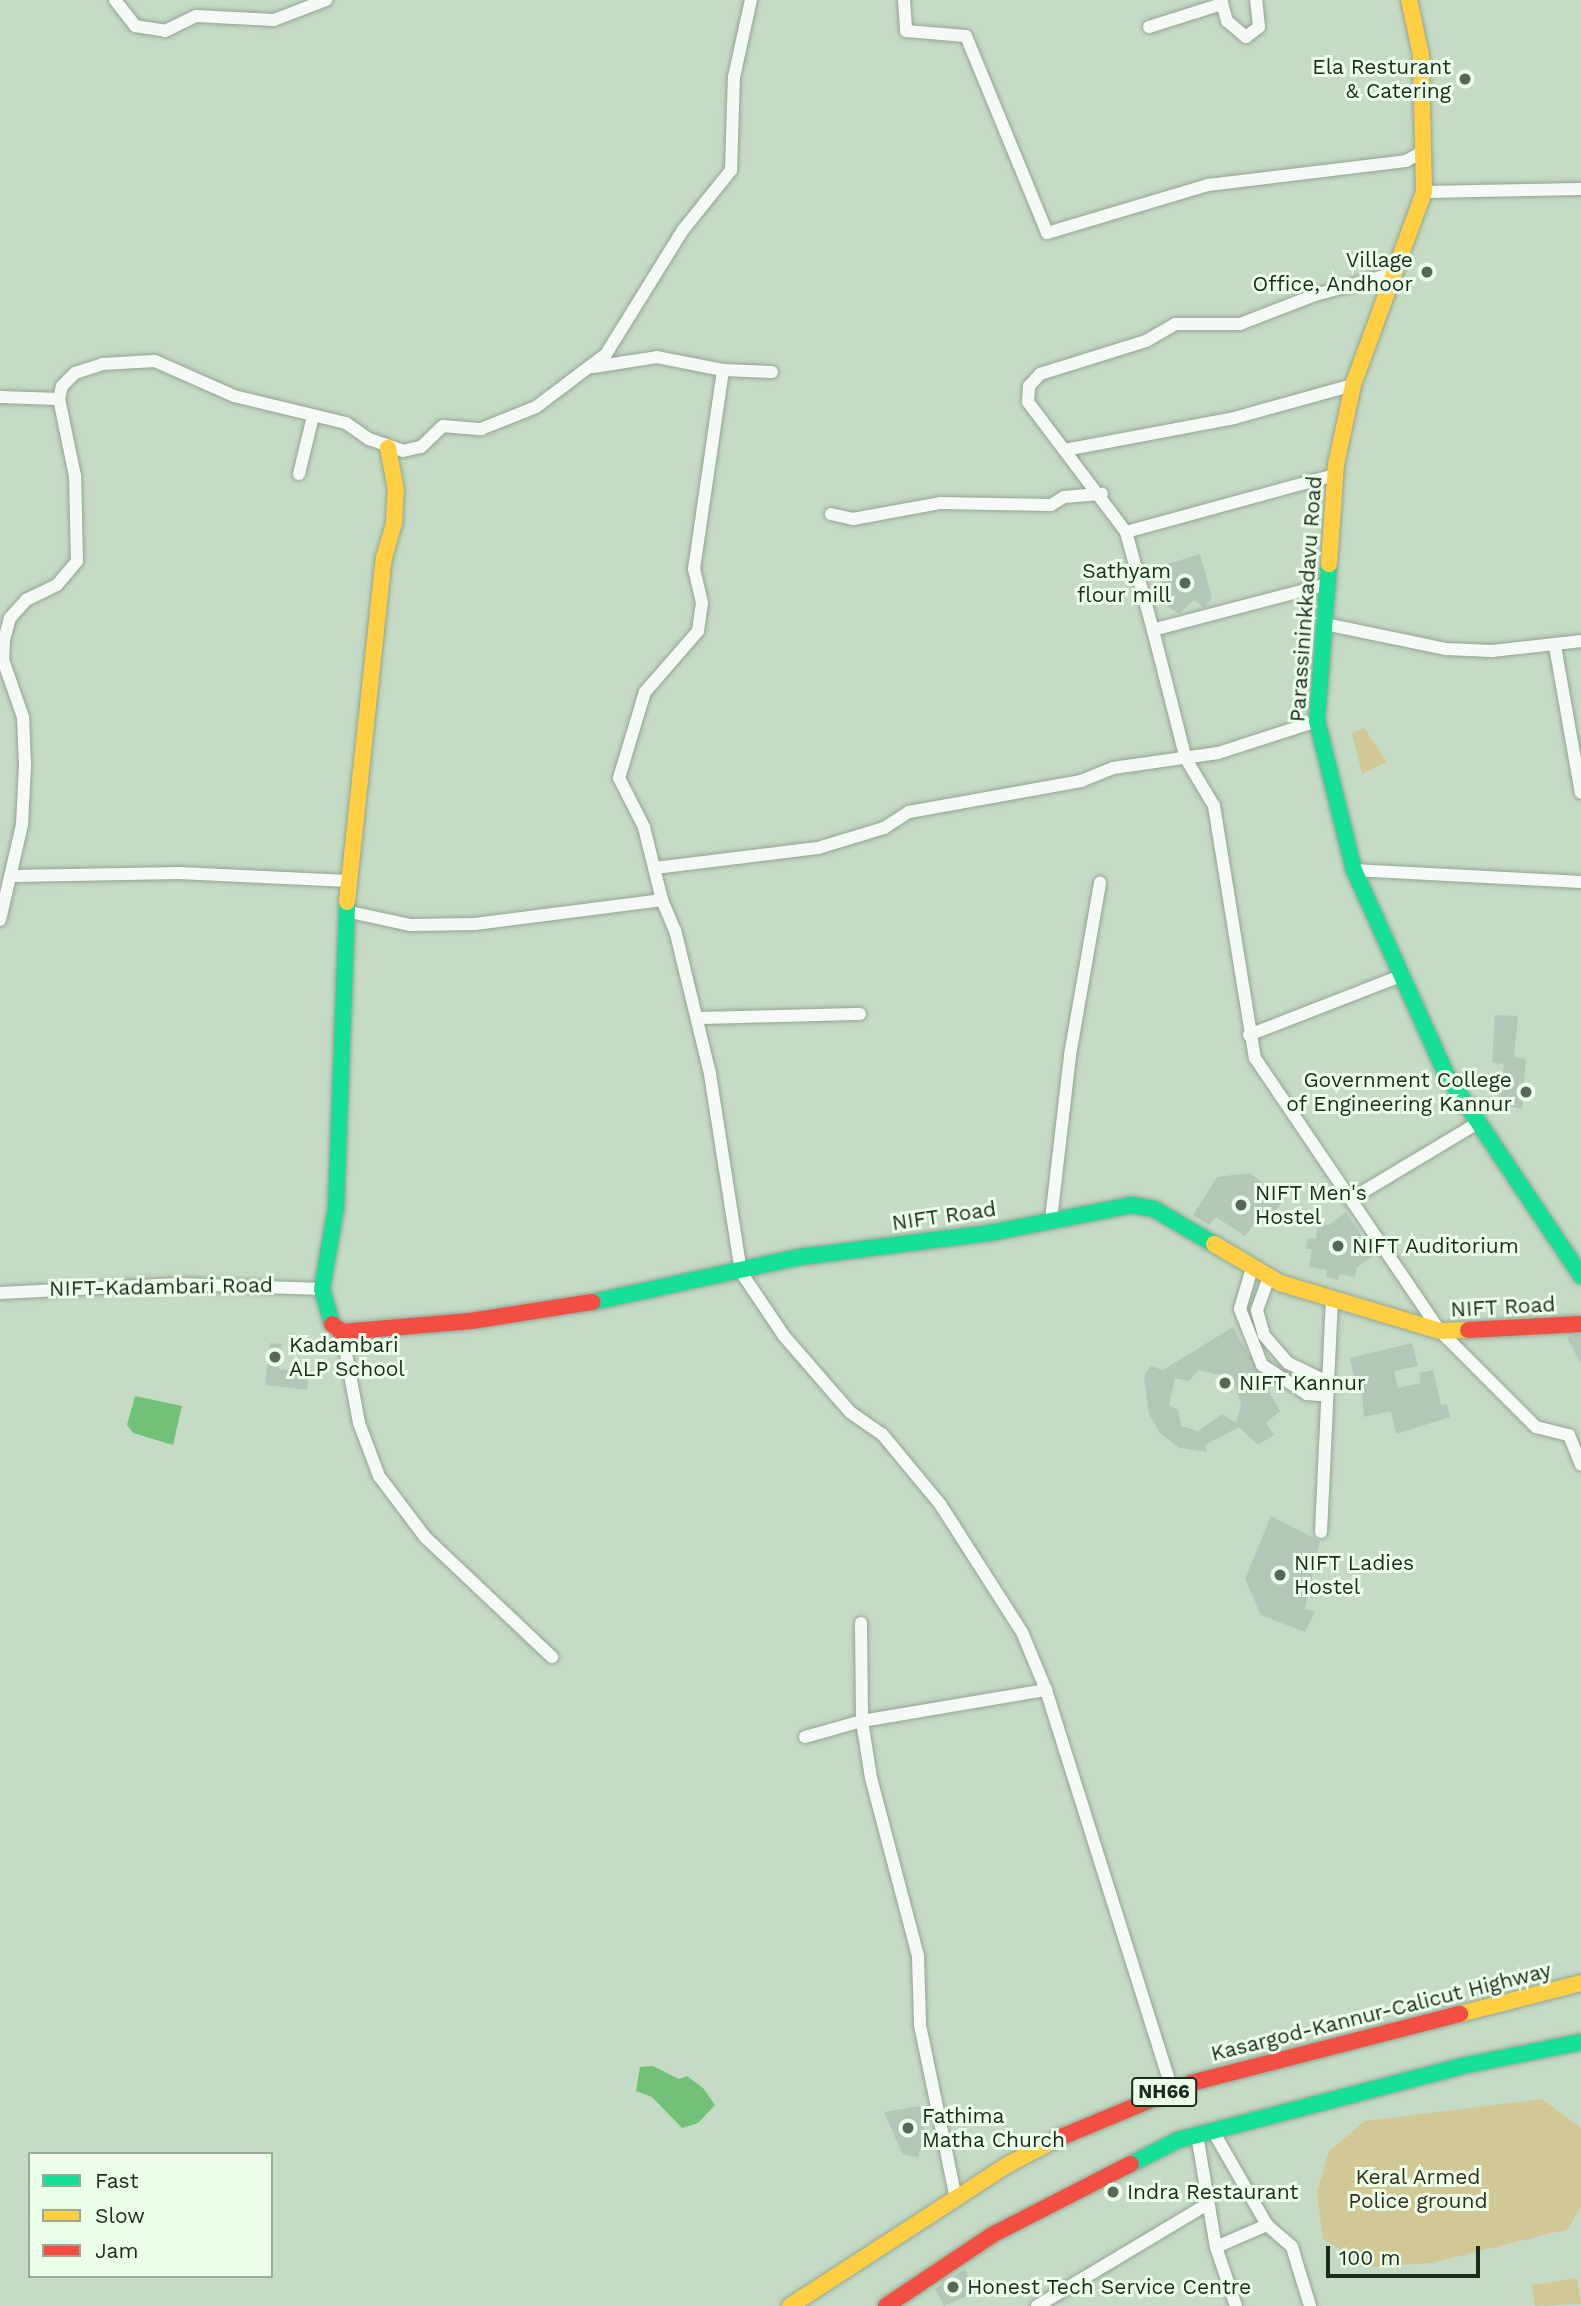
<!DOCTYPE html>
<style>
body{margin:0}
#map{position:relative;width:1581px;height:2306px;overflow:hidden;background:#c5dbc5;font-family:"Work Sans",sans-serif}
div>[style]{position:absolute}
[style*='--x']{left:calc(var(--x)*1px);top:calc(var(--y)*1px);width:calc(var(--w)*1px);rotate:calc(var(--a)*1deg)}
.green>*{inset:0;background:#d1c895}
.water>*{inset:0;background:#71c179}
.building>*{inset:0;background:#b3c7b9}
.roads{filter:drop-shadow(0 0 2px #94a494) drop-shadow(0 0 2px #94a494)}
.street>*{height:12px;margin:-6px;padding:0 6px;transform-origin:6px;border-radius:6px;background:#f6faf6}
.fast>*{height:16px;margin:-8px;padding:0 8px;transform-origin:8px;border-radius:8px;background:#16e098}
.slow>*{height:16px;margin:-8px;padding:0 8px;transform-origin:8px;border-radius:8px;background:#ffcf43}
.jam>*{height:16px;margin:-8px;padding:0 8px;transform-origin:8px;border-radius:8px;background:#f24e42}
.dots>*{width:19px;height:19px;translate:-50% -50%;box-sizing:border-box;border:4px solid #ebffeb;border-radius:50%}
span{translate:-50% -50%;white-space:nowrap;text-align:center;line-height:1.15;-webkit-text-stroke:6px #ebffeb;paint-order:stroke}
.shield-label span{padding:2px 5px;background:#ebffeb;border:2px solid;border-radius:5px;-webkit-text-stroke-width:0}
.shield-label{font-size:19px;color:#1b2a1c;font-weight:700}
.poi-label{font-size:21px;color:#1b2a1c}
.right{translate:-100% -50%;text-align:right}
.left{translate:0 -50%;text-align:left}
.street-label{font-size:21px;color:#1b2a1c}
.park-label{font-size:21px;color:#382e17}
.legend{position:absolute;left:28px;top:2152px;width:245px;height:126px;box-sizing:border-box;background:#ebffeb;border:2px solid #98aa98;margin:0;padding:9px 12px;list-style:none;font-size:21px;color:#1b2a1c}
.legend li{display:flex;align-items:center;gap:14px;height:35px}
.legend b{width:35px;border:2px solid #98aa98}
.scale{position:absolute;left:1326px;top:2246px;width:154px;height:32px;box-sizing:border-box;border:4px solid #1b2a1c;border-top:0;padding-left:9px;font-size:21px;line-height:24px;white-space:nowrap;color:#1b2a1c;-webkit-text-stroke:5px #ebffeb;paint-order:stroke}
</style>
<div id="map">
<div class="green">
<div style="clip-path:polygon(1364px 728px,1387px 762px,1362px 774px,1352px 733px)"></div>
<div style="clip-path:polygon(1542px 2099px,1581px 2128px,1581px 2207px,1568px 2229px,1431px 2263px,1370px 2267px,1323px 2239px,1317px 2192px,1329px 2151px,1365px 2121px)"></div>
<div style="clip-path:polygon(1577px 2278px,1581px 2304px,1535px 2306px,1532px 2285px)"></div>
</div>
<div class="water">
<div style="clip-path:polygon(135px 1396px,182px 1406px,173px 1445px,133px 1433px,127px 1425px)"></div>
<div style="clip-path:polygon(653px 2066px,679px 2079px,687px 2076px,703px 2088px,715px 2105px,698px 2123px,682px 2128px,652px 2097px,636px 2091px,640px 2067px)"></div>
</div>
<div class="building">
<div style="clip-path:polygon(1200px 554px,1212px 598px,1204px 608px,1194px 600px,1179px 614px,1168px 607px,1158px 567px)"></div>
<div style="clip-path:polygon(1495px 1015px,1518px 1016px,1514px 1057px,1526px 1059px,1522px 1109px,1498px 1104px,1504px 1064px,1492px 1063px)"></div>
<div style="clip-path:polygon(1250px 1173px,1284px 1200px,1271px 1217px,1264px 1210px,1245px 1236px,1216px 1217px,1209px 1225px,1193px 1215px,1217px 1177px)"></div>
<div style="clip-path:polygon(1346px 1212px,1375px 1255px,1357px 1267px,1355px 1277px,1339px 1274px,1338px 1280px,1326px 1277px,1327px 1270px,1309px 1267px,1312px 1249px,1306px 1249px,1308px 1238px,1316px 1239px,1318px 1224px,1329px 1225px)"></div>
<div style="clip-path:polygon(evenodd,1233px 1327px,1280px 1411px,1266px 1423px,1274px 1435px,1258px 1445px,1239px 1427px,1205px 1445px,1207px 1452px,1179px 1448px,1159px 1432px,1149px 1414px,1144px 1377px,1150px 1366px,1163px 1370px,1233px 1327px,1198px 1370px,1224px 1376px,1236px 1388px,1241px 1405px,1236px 1423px,1222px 1414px,1198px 1431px,1181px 1426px,1178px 1410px,1169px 1405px,1175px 1378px,1189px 1381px,1198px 1370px)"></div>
<div style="clip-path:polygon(1572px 1335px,1581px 1335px,1581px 1364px,1567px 1338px)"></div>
<div style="clip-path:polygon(270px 1343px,282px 1344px,279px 1369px,309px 1372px,307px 1390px,265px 1385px)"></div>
<div style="clip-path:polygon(1412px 1343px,1418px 1366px,1394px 1371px,1398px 1388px,1421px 1383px,1419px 1373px,1433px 1370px,1441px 1405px,1447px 1404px,1450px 1417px,1396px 1434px,1391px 1411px,1364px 1417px,1361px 1380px,1355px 1382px,1350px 1358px)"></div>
<div style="clip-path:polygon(1271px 1516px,1320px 1541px,1305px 1609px,1315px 1612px,1305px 1632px,1261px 1615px,1245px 1579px)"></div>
<div style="clip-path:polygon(920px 2106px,925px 2134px,918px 2157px,903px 2155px,884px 2112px)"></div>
<div style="clip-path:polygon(966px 2268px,972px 2294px,944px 2306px,935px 2289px)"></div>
</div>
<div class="roads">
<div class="street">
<div style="--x:115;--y:0;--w:33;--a:52"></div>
<div style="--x:135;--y:26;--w:30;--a:9"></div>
<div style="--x:165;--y:31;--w:34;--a:-26"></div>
<div style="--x:196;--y:16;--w:78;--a:2.9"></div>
<div style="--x:274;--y:20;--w:56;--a:-21"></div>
<div style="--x:904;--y:0;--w:31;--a:86"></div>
<div style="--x:906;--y:31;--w:60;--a:4.8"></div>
<div style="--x:966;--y:36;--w:213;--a:67.6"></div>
<div style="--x:1047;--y:233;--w:168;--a:-16.6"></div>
<div style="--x:1208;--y:185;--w:199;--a:-6.9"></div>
<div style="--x:1406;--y:161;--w:18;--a:-29"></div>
<div style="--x:1221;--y:0;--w:22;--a:74"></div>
<div style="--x:1227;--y:21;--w:25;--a:40"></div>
<div style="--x:1246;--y:37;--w:16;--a:-38"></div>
<div style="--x:1259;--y:27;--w:27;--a:-96"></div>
<div style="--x:1149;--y:27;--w:77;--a:-17.5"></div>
<div style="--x:1424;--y:192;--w:157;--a:-1.1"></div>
<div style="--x:723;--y:370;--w:49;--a:2.3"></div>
<div style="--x:0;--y:397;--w:59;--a:1.9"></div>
<div style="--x:1065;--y:450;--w:172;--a:-10.7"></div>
<div style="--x:1234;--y:418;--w:123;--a:-15.5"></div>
<div style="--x:299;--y:474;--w:60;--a:-76.4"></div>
<div style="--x:831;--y:514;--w:23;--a:13"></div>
<div style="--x:853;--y:519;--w:88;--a:-10.4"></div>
<div style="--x:940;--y:503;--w:111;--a:1"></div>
<div style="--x:1051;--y:505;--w:15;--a:-32"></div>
<div style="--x:1064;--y:497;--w:38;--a:-5"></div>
<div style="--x:1126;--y:532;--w:217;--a:-15.3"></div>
<div style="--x:1324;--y:585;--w:177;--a:165.3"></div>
<div style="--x:1153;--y:630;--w:133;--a:75.7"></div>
<div style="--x:1186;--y:759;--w:55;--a:59.2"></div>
<div style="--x:1214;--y:806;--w:255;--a:80.8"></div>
<div style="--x:1255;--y:1058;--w:330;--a:55.9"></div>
<div style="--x:1440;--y:1331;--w:136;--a:45"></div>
<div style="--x:1536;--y:1427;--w:34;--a:14"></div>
<div style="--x:1569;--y:1435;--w:32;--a:68"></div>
<div style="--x:1325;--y:624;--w:124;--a:11.7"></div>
<div style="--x:1446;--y:649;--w:46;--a:2.5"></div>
<div style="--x:1492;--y:651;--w:90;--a:-6.4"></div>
<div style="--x:1153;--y:630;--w:102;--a:-105.4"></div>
<div style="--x:1126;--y:532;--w:163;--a:-127"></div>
<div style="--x:1028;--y:402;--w:16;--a:-86"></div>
<div style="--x:1029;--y:386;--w:16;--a:-47"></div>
<div style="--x:1040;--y:374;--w:111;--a:-17.3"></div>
<div style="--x:1146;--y:341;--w:34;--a:-30"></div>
<div style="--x:1175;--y:324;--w:65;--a:0"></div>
<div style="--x:1240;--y:324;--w:80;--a:-21.1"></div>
<div style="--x:1315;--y:295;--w:80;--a:-15.3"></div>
<div style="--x:1555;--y:646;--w:149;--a:80"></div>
<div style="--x:655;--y:868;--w:164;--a:-7"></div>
<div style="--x:818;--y:848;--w:69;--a:-16.9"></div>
<div style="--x:884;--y:828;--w:30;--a:-33"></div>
<div style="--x:909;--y:812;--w:175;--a:-10.2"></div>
<div style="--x:1081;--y:781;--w:35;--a:-22"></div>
<div style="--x:1113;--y:768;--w:106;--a:-8.1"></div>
<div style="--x:1218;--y:753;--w:104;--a:-17.9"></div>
<div style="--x:1354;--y:870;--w:227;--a:3"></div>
<div style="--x:13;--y:876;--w:166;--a:-1"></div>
<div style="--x:179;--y:873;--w:169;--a:2.7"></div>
<div style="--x:662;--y:900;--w:33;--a:67"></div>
<div style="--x:675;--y:930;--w:148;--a:76.3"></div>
<div style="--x:710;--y:1074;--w:200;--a:81.1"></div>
<div style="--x:741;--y:1272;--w:77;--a:56.1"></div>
<div style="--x:784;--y:1336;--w:101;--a:49"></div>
<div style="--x:850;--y:1412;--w:39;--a:35"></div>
<div style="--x:882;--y:1434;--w:91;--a:50.4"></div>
<div style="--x:940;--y:1504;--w:152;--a:57.4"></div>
<div style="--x:1022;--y:1632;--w:63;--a:67.5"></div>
<div style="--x:350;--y:912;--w:61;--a:12.2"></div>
<div style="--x:410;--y:925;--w:65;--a:-0.9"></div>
<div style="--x:475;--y:924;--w:189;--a:-7.3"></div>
<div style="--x:662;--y:900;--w:75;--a:-103.9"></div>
<div style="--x:644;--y:827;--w:55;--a:-117"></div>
<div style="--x:619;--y:778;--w:90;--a:-73.2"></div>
<div style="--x:645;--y:692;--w:81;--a:-49"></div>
<div style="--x:698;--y:631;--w:28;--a:-82"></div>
<div style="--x:702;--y:603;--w:35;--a:-103"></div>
<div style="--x:694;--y:569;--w:201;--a:-81.7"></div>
<div style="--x:723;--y:370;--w:67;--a:-168.9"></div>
<div style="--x:657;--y:357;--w:65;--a:171.1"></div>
<div style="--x:0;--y:920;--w:98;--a:-77"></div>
<div style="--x:22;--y:825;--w:60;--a:-87.1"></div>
<div style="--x:25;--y:765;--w:48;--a:-92.4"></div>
<div style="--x:23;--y:717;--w:60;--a:-109.3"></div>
<div style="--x:3;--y:660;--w:20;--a:-87"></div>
<div style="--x:4;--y:640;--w:23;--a:-75"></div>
<div style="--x:10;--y:618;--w:24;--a:-48"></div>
<div style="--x:26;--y:600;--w:34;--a:-26"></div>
<div style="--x:57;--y:585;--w:31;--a:-50"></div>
<div style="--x:77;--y:561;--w:85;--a:-91.3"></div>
<div style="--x:75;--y:476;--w:79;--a:-101.7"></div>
<div style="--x:59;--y:399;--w:13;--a:-77"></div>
<div style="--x:62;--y:386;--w:18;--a:-45"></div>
<div style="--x:75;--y:373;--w:28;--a:-18"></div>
<div style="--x:102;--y:364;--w:53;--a:-3.2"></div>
<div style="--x:155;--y:361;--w:86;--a:23.9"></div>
<div style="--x:234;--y:396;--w:115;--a:13.6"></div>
<div style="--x:346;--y:423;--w:28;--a:35"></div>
<div style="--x:369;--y:439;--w:36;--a:19"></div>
<div style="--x:403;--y:451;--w:18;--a:-13"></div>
<div style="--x:421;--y:447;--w:30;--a:-44"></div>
<div style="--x:443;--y:426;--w:38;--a:5"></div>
<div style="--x:481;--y:429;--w:59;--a:-21.8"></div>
<div style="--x:536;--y:407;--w:88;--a:-37.1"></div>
<div style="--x:606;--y:354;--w:146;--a:-58.2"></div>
<div style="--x:683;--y:230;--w:77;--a:-51.3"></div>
<div style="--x:731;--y:170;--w:93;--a:-88.2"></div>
<div style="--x:734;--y:77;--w:79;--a:-77.6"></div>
<div style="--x:697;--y:1018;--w:163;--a:-1.4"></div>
<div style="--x:1249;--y:1035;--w:165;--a:-21.3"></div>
<div style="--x:1351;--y:1199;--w:146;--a:-31"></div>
<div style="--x:1051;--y:1220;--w:166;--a:-83.4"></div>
<div style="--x:1070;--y:1055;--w:175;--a:-80.1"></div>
<div style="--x:1252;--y:1268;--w:43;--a:106.3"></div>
<div style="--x:1240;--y:1309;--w:60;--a:68.6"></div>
<div style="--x:1262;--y:1365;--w:54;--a:32.8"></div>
<div style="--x:1307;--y:1394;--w:14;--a:4"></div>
<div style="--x:1321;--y:1395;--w:15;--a:-82"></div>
<div style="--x:1323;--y:1380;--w:39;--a:-154"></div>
<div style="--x:1288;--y:1363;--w:37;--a:-131"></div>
<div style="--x:1264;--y:1335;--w:26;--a:-106"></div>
<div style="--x:1257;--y:1310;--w:35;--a:-70"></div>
<div style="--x:0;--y:1293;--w:178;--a:-2.9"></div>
<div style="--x:178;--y:1284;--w:144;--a:2"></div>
<div style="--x:342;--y:1332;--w:93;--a:79.4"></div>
<div style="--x:359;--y:1423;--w:57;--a:69.3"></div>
<div style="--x:379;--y:1476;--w:76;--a:53"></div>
<div style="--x:425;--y:1537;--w:175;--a:43.4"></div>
<div style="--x:1321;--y:1532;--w:234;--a:-87.3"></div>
<div style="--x:861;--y:1623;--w:98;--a:89.4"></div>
<div style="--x:862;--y:1721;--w:187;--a:-9.6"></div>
<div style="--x:1046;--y:1690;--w:418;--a:72.5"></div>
<div style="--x:805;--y:1737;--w:59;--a:-15.7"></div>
<div style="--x:862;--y:1721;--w:58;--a:81"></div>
<div style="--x:871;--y:1778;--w:184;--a:75.2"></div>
<div style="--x:918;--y:1956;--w:69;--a:88.3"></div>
<div style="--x:920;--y:2025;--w:178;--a:78.3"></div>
<div style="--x:1213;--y:2131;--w:108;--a:60.1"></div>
<div style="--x:1197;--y:2135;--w:114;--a:80.4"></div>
<div style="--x:1216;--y:2247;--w:62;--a:71.3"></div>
<div style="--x:1216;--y:2247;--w:56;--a:-23.3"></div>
<div style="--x:1267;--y:2225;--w:33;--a:41"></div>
<div style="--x:1292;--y:2247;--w:62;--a:73"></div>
<div style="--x:1037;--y:2306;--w:197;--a:-30.9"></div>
</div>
<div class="fast">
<div style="--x:1329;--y:564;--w:157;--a:94.4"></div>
<div style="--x:1317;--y:721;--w:154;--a:76.1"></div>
<div style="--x:1354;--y:870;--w:224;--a:65.7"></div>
<div style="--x:1446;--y:1074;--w:243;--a:56.2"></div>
<div style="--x:593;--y:1302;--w:212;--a:-12.3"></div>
<div style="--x:800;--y:1257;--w:192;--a:-7.2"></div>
<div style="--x:990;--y:1233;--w:144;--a:-11.2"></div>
<div style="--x:1131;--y:1205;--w:23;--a:10"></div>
<div style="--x:1154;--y:1209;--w:69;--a:30.3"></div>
<div style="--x:332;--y:1324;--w:36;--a:-106"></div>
<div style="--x:322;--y:1289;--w:83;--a:-80.3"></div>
<div style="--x:336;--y:1207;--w:305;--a:-87.9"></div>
<div style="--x:1131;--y:2164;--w:53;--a:-27.1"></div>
<div style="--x:1178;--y:2140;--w:293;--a:-14.6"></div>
<div style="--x:1462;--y:2066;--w:121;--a:-11.4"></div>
</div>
<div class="slow">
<div style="--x:1329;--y:564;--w:99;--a:-86"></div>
<div style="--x:1336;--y:465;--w:82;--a:-78"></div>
<div style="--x:1353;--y:385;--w:206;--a:-69.8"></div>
<div style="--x:1424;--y:192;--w:137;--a:-91.3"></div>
<div style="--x:1421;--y:55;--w:56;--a:-102.3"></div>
<div style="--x:347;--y:902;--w:346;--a:-83.9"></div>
<div style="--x:384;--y:558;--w:36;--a:-74"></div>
<div style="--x:394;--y:523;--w:33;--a:-87"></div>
<div style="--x:396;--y:490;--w:43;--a:-100.8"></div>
<div style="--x:1214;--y:1244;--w:77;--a:30.6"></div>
<div style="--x:1280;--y:1283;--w:167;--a:16.7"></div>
<div style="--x:1440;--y:1331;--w:28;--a:-2"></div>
<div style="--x:1460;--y:2014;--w:125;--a:-14.4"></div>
<div style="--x:790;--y:2306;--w:261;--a:-33"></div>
<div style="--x:1009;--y:2164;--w:56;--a:-27.5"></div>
</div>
<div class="jam">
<div style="--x:332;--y:1324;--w:13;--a:39"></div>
<div style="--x:342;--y:1332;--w:129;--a:-4.9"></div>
<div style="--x:471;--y:1321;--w:123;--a:-8.9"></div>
<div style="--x:1468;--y:1330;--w:113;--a:-3"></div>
<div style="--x:1059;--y:2138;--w:143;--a:-22.6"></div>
<div style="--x:1191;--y:2083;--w:278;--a:-14.4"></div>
<div style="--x:886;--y:2306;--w:128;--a:-33.8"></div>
<div style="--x:992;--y:2235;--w:156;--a:-27.1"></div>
</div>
</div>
<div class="dots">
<div style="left:1465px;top:79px;background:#566857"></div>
<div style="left:1427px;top:272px;background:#566857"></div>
<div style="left:1185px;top:583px;background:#566857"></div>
<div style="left:1526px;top:1092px;background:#566857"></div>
<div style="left:1241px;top:1205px;background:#566857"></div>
<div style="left:1338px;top:1246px;background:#566857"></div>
<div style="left:275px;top:1357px;background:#566857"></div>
<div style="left:1225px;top:1383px;background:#566857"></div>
<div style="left:1280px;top:1575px;background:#566857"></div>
<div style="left:908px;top:2128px;background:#566857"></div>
<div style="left:1113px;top:2192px;background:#566857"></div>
<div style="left:953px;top:2287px;background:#566857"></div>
</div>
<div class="shield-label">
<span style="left:1164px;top:2092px">NH66</span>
</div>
<div class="poi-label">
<span class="right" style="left:1451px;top:79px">Ela Resturant<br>&amp; Catering</span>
<span class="right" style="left:1413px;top:272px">Village<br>Office, Andhoor</span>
<span class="right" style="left:1171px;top:583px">Sathyam<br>flour mill</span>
<span class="right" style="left:1512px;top:1092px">Government College<br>of Engineering Kannur</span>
<span class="left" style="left:1255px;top:1205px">NIFT Men's<br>Hostel</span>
<span class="left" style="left:1352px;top:1246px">NIFT Auditorium</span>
<span class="left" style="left:289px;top:1357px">Kadambari<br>ALP School</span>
<span class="left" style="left:1239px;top:1383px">NIFT Kannur</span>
<span class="left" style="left:1294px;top:1575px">NIFT Ladies<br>Hostel</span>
<span class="left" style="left:922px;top:2128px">Fathima<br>Matha Church</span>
<span class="left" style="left:1127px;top:2192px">Indra Restaurant</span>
<span class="left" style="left:967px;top:2287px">Honest Tech Service Centre</span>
</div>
<div class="street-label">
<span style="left:1306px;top:599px;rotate:-86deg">Parassininkkadavu Road</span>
<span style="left:944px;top:1216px;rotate:-8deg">NIFT Road</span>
<span style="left:161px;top:1287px;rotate:-1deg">NIFT-Kadambari Road</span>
<span style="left:1503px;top:1307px;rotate:-3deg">NIFT Road</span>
<span style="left:1381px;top:2012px;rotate:-14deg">Kasargod-Kannur-Calicut Highway</span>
</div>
<div class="park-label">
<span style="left:1418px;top:2189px">Keral Armed<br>Police ground</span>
</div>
<ul class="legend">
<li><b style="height:9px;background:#16e098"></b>Fast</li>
<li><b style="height:9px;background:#ffcf43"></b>Slow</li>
<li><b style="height:9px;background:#f24e42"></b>Jam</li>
</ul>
<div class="scale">100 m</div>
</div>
